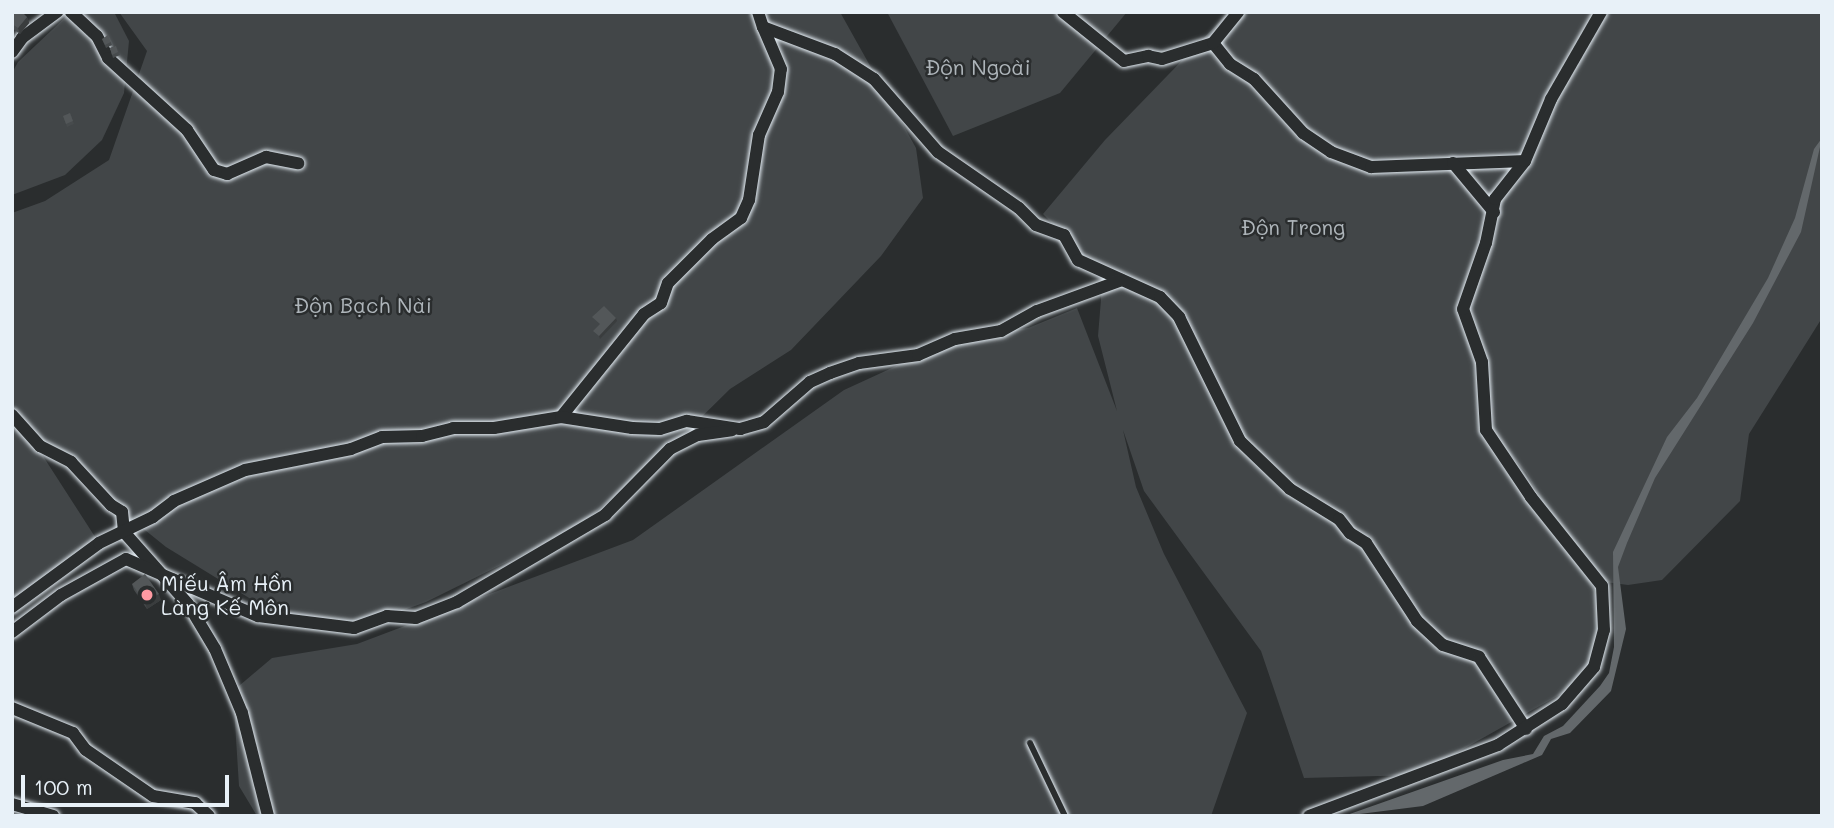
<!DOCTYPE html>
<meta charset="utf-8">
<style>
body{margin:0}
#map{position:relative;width:1834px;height:828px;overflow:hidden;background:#2a2d2e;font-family:Mali,sans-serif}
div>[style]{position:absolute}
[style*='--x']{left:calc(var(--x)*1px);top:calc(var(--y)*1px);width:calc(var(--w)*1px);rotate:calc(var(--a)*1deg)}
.green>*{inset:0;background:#424648}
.water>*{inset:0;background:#63686b}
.roads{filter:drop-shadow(0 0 2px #e8f1f8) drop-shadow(0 0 2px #e8f1f8)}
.lane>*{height:6px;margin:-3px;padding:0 3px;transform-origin:3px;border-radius:3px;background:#2a2d2e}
.street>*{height:12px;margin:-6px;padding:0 6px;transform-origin:6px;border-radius:6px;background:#2a2d2e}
.wall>*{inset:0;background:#474b4d}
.shaded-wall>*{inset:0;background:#3a3d3e}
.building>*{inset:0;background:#535759}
.dots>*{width:19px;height:19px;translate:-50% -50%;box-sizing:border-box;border:4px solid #2a2d2e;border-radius:50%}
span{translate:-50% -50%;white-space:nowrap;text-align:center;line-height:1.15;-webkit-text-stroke:5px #2a2d2e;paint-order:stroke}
.park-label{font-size:21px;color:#aeb5ba}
.poi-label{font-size:21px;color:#e8f1f8}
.left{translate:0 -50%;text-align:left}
.frame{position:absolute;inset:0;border:14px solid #e8f1f8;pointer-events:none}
.scale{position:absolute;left:21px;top:775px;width:208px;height:32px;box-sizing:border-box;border:4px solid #e8f1f8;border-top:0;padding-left:9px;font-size:21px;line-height:24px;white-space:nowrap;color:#e8f1f8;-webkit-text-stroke:5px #2a2d2e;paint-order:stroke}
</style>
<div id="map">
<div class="green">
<div style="clip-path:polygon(71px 12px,114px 12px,129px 41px,124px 93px,102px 140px,65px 175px,12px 195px,12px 73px,18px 62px)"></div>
<div style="clip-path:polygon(119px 12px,840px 12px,916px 148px,923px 198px,881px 256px,791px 350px,730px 389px,659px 459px,576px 528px,426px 602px,354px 628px,293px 625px,166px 547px,32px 439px,99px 543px,12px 610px,12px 213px,45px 201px,109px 160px,147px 51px)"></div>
<div style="clip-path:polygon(887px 12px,1127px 12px,1060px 93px,953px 136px)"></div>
<div style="clip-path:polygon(evenodd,1229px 12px,1822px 12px,1822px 318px,1749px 434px,1740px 501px,1662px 580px,1628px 585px,1590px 580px,1600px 605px,1599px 625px,1589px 662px,1577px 685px,1417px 775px,1304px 778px,1261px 651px,1144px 491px,1123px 430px,1136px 487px,1164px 554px,1247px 713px,1211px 816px,257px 816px,239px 786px,233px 691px,272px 658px,357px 644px,633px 540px,844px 390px,955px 339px,1028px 328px,1077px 308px,1117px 411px,1098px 336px,1103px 275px,1043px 214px,1105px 140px,1229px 12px,1497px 439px,1526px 473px,1584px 573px,1498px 461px,1497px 439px)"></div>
</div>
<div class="water">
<div style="clip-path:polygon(1822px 138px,1801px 232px,1753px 323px,1655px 478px,1627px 543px,1618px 567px,1626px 629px,1611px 691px,1570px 733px,1551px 739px,1542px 755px,1423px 806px,1344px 816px,1503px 760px,1533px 754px,1544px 736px,1563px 726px,1600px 686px,1609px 673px,1614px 647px,1613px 552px,1667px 437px,1697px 398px,1768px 278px,1795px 218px,1814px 149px)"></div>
</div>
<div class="roads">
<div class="lane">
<div style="--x:1030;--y:743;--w:81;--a:64.4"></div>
</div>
<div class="street">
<div style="--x:71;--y:12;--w:35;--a:43"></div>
<div style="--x:97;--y:36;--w:25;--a:63"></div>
<div style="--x:108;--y:58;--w:107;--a:42.3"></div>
<div style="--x:187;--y:130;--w:48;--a:56"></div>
<div style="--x:214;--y:170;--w:14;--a:17"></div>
<div style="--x:227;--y:174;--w:43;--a:-23.6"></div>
<div style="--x:266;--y:157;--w:33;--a:11"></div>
<div style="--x:758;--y:12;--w:16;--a:72"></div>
<div style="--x:763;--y:27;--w:77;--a:20.6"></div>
<div style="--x:835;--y:54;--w:46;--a:32.7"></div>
<div style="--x:874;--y:79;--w:97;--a:48.8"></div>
<div style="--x:938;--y:152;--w:98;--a:34.7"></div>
<div style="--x:1019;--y:208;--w:24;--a:45"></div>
<div style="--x:1036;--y:225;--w:30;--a:20"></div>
<div style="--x:1064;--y:235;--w:29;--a:61"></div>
<div style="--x:1078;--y:260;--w:90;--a:24.3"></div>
<div style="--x:1160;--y:297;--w:28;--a:46"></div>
<div style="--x:1179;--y:317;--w:138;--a:63.8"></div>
<div style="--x:1240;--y:441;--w:69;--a:43.8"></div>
<div style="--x:1290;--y:489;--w:57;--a:31.5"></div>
<div style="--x:1339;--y:519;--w:18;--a:52"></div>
<div style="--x:1350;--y:533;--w:19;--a:32"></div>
<div style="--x:1366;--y:543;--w:93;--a:56.8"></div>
<div style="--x:1417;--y:621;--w:35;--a:43"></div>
<div style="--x:1443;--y:645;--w:38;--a:18"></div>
<div style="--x:1479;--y:657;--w:86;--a:56.9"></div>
<div style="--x:1063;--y:12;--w:78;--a:38.8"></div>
<div style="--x:1124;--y:61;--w:25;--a:-12"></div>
<div style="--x:1148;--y:56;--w:14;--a:12"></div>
<div style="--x:1162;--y:59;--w:53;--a:-17.4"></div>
<div style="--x:1213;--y:43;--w:27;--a:51"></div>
<div style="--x:1230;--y:64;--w:28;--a:32"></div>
<div style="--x:1254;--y:79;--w:73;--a:47.8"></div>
<div style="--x:1303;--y:133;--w:34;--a:34"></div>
<div style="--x:1331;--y:152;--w:43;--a:20.6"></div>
<div style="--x:1371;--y:167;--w:154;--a:-2.2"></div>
<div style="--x:1213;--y:43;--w:40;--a:-51"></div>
<div style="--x:12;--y:52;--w:17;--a:-54"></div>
<div style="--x:22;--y:38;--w:44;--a:-36.6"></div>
<div style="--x:1453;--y:163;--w:64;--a:50.1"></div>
<div style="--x:12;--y:415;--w:42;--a:47.9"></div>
<div style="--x:40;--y:446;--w:35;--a:27"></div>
<div style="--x:71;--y:462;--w:59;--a:47.1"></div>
<div style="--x:111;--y:505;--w:13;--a:32"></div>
<div style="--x:122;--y:512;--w:20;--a:84"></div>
<div style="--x:124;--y:532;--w:96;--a:48.4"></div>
<div style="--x:188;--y:604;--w:52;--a:59"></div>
<div style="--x:215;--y:649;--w:69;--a:67.1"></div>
<div style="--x:242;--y:713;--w:106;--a:75.8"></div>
<div style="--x:561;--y:417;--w:132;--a:-51.1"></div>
<div style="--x:644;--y:314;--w:20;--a:-33"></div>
<div style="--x:661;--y:303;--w:21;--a:-71"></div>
<div style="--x:668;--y:283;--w:62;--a:-45"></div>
<div style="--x:712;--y:239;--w:36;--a:-36"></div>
<div style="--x:741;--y:218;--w:20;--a:-66"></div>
<div style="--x:749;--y:200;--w:66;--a:-81.3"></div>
<div style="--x:759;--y:135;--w:47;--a:-66.2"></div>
<div style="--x:778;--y:92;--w:23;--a:-83"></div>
<div style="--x:781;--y:69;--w:46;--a:-113.2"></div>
<div style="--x:12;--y:607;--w:108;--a:-36.3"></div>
<div style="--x:99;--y:543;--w:60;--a:-25.7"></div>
<div style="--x:153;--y:517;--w:26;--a:-37"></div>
<div style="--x:174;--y:501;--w:77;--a:-23.6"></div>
<div style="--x:245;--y:470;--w:108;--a:-11.2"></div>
<div style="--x:351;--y:449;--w:33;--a:-21"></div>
<div style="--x:382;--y:437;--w:40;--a:-1.4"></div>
<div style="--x:422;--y:436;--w:32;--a:-14"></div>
<div style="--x:453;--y:428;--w:41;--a:0"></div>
<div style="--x:494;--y:428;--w:68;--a:-9.3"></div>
<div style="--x:561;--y:417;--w:72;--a:8.8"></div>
<div style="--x:632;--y:428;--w:28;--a:2"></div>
<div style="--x:660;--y:429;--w:28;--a:-17"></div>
<div style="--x:687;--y:421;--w:54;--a:8.6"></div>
<div style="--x:740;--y:429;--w:25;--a:-16"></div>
<div style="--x:764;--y:422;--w:61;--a:-41"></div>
<div style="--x:810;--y:382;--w:22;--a:-24"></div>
<div style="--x:830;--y:373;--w:31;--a:-19"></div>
<div style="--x:859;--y:363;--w:60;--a:-7.7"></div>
<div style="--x:918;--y:355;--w:40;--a:-23.4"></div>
<div style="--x:955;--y:339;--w:47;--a:-9.9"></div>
<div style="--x:1001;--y:331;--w:41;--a:-29.1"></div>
<div style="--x:1037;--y:311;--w:90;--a:-20"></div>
<div style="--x:12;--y:632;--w:61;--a:-37.1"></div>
<div style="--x:61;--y:595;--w:74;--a:-29"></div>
<div style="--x:126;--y:559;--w:144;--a:23.4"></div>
<div style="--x:258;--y:616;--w:97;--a:7.1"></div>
<div style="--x:354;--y:628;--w:35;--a:-20"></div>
<div style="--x:387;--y:616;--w:29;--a:4"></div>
<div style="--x:416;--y:618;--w:44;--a:-21.3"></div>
<div style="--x:457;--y:602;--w:172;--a:-30.4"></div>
<div style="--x:605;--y:515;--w:93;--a:-45.4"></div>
<div style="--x:670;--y:449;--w:31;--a:-27"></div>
<div style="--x:698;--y:435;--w:34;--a:-8"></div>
<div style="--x:12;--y:708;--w:66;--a:22.3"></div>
<div style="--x:73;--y:733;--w:21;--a:53"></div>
<div style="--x:86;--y:750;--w:81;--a:34.5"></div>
<div style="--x:153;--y:796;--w:43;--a:9.5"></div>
<div style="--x:195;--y:803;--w:19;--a:43"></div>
<div style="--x:12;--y:804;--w:43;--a:16.3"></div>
<div style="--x:1309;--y:816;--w:202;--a:-20.6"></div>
<div style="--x:1498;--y:745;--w:76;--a:-32.6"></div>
<div style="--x:1562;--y:704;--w:49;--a:-49.1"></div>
<div style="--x:1594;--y:667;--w:38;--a:-75"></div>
<div style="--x:1604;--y:630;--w:44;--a:-92.6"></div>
<div style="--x:1602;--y:586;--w:114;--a:-128.6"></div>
<div style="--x:1531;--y:497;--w:81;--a:-123.9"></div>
<div style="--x:1486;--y:430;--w:68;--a:-93.4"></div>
<div style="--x:1482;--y:362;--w:56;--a:-109.7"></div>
<div style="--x:1463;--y:309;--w:70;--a:-70.8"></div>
<div style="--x:1486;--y:243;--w:45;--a:-78.4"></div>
<div style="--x:1495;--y:199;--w:48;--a:-51.7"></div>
<div style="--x:1525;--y:161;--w:67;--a:-67.2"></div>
<div style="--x:1551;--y:99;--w:100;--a:-60.1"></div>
</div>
</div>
<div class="wall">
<div style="clip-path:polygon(12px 12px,27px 17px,29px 23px,20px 34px,12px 28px)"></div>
<div style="clip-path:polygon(102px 39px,111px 42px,112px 45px,106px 48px)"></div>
<div style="clip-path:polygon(116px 46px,120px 55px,113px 58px,110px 48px)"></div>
<div style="clip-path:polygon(70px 113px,74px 124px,67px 127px,63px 116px)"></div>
<div style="clip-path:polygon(132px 584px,161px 600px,147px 609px,134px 590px)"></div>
</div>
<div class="shaded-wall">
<div style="clip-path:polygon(27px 17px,29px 23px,20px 34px,18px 28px)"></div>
<div style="clip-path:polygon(616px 318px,617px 321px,600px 339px,599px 336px)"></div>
<div style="clip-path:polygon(159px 594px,161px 600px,147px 609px,145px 603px)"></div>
</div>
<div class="building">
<div style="clip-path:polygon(12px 12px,22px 12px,27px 17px,18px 28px,12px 24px)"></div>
<div style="clip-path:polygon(108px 35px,111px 42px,105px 45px,102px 39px)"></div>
<div style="clip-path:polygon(116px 46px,118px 52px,112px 55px,110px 48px)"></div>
<div style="clip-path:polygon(70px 113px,73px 121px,66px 124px,63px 116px)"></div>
<div style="clip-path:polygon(604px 306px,616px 318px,599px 336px,593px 331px,600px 324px,592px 317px)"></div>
<div style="clip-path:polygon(145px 574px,159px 594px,145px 603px,132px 584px)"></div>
</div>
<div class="dots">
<div style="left:147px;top:595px;background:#ff9aa2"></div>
</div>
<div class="park-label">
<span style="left:978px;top:67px">Độn Ngoài</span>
<span style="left:1293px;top:227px">Độn Trong</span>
<span style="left:363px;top:305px">Độn Bạch Nài</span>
</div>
<div class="poi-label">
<span class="left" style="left:161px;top:595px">Miếu Âm Hồn<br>Làng Kế Môn</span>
</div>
<div class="frame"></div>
<div class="scale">100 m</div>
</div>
